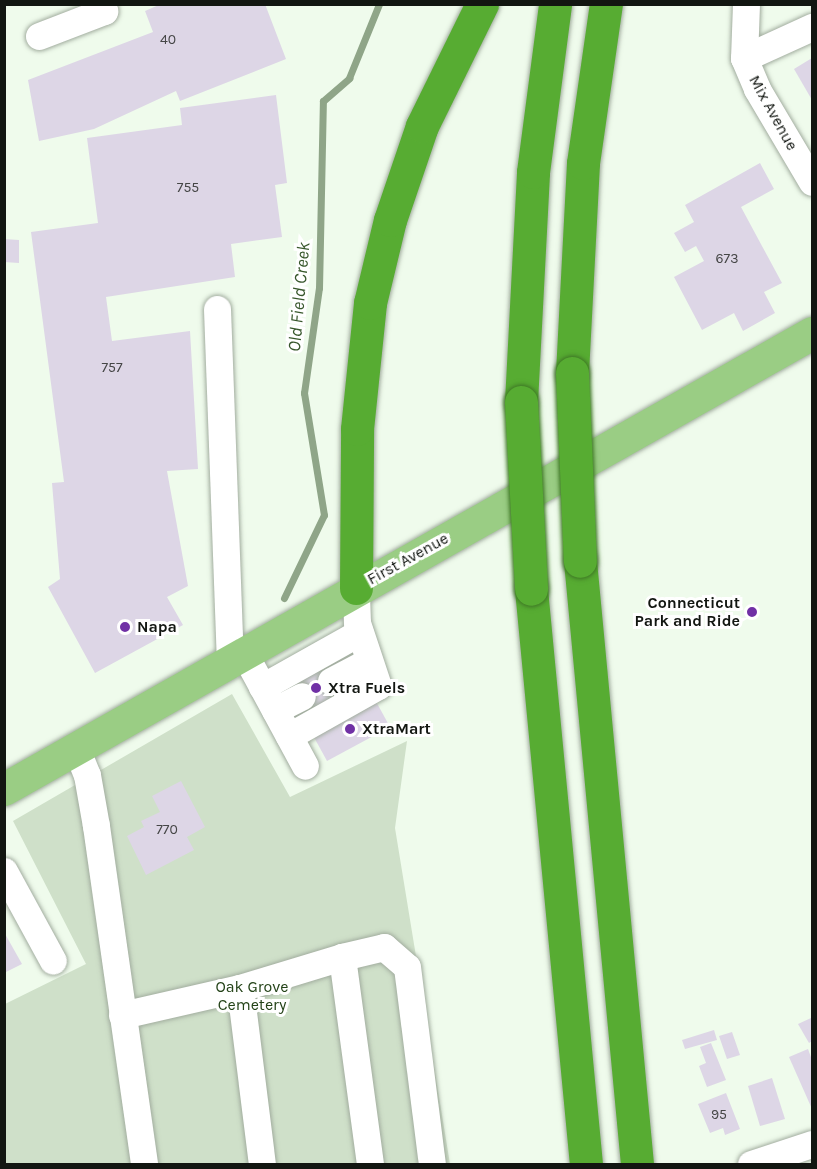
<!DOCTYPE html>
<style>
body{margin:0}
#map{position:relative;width:817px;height:1169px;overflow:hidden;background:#effbec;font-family:Karla,sans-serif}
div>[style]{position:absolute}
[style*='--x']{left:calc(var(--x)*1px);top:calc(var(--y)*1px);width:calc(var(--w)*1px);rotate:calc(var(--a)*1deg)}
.green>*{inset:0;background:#cfe0c9}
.stream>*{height:7px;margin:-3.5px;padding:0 3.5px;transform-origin:3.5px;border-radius:3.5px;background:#8fa588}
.building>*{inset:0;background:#ddd6e6}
.roads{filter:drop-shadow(0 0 2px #a2ad9f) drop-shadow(0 0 2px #a2ad9f)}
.minor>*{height:27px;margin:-13.5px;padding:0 13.5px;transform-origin:13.5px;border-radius:13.5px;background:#fff}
.major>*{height:33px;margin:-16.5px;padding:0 16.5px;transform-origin:16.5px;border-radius:16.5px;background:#9acd84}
.highway>*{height:33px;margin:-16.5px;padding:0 16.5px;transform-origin:16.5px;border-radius:16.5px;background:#57ac32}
.bridges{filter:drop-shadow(0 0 2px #3f7826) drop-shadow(0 0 2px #3f7826)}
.highway-bridge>*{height:33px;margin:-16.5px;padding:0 16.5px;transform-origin:16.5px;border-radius:16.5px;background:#57ac32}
.dots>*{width:16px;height:16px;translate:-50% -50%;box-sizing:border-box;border:3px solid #fff;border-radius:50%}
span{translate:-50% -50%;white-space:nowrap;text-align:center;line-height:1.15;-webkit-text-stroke:6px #fff;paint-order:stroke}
.number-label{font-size:14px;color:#454646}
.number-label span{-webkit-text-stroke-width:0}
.street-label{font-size:16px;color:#121611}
.poi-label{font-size:16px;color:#121611;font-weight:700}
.right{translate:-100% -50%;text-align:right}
.left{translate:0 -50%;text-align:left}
.park-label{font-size:16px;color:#244318}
.water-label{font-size:18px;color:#37572b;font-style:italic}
.frame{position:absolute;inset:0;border:6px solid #121611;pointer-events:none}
</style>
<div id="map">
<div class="green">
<div style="clip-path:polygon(232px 694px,290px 797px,407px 741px,395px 828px,450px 1164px,5px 1164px,5px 1004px,86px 964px,13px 821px)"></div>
</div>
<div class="stream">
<div style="--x:284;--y:598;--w:92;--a:-64.3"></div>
<div style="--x:324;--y:515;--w:124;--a:-99.3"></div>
<div style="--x:304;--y:393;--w:106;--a:-81.9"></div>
<div style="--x:319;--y:288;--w:187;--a:-88.8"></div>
<div style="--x:323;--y:101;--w:35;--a:-41"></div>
<div style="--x:349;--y:78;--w:80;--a:-67.9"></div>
</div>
<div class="building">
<div style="clip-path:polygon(161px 4px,265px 4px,286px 59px,180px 101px,176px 91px,94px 129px,39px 141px,28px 80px,153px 32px,145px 11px)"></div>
<div style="clip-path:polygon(812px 58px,812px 100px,794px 69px)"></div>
<div style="clip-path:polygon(276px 95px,287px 183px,275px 185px,282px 237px,231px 244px,235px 277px,106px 297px,112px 341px,190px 331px,198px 469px,167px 471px,188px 586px,167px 597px,183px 625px,95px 673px,48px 587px,60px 579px,52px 483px,64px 482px,31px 232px,98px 223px,87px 138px,182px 125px,180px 108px)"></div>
<div style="clip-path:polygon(760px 163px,774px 189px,741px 207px,782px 283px,764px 292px,775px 313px,743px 331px,734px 313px,702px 330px,674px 277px,704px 261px,696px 246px,685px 252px,674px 233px,694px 222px,685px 205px)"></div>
<div style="clip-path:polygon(4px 239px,19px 240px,19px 263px,4px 262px)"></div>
<div style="clip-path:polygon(318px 659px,342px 703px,314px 718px,291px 674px)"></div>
<div style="clip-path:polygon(373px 696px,390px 727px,327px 761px,310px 730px)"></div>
<div style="clip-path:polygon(181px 781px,205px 827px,187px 837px,194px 850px,146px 875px,127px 836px,144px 827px,141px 821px,160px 812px,152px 796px)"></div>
<div style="clip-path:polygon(4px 932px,22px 964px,4px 973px)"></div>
<div style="clip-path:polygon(811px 1018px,812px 1041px,809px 1043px,798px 1024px)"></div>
<div style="clip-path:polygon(714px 1030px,717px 1040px,685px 1049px,682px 1040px)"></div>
<div style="clip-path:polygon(732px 1032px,740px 1055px,727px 1059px,719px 1036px)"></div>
<div style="clip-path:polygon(711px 1043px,726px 1080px,707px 1087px,699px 1066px,706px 1063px,700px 1047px)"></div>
<div style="clip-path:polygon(808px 1049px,812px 1060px,812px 1109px,789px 1057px)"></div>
<div style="clip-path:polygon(772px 1078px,785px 1119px,760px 1126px,748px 1086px)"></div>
<div style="clip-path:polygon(726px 1093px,740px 1129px,725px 1135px,723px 1128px,710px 1133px,698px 1104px)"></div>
</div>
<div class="roads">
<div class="minor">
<div style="--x:746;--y:4;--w:54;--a:92.1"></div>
<div style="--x:744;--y:58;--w:34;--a:67"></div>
<div style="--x:757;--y:89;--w:108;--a:59.4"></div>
<div style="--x:39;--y:36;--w:70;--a:-21"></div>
<div style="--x:104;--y:11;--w:8;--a:-113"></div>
<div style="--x:744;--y:58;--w:75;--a:-24.5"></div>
<div style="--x:217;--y:309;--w:352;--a:87.9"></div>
<div style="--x:244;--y:653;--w:128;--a:61.6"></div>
<div style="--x:331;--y:681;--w:43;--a:-27.8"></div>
<div style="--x:262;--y:687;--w:112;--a:-29.3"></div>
<div style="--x:275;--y:710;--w:30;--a:-27"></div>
<div style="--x:289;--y:736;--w:102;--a:-29.3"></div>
<div style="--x:378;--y:686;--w:66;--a:-108.4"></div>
<div style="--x:357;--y:623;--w:35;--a:-92"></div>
<div style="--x:76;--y:748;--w:29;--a:68"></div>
<div style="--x:87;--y:775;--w:52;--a:80"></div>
<div style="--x:96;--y:826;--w:341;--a:81.9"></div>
<div style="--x:4;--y:871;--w:102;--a:61.4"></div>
<div style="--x:342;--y:957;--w:43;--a:-13.4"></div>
<div style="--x:384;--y:947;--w:30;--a:41"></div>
<div style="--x:407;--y:967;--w:199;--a:82.8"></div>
<div style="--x:240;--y:988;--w:107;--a:-16.9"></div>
<div style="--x:342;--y:957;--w:209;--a:82.3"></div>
<div style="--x:122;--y:1015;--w:121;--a:-12.9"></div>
<div style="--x:240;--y:988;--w:177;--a:82.9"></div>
<div style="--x:751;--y:1164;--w:64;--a:-18.2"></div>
</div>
<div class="major">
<div style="--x:4;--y:789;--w:928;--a:-29.44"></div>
</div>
<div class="highway">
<div style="--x:572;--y:373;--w:210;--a:-87"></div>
<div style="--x:583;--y:163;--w:161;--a:-81.8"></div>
<div style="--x:521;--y:402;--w:230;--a:-87"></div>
<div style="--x:533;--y:172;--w:169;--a:-82.5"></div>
<div style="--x:580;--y:561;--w:606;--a:84.6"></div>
<div style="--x:356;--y:588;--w:159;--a:-89.6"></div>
<div style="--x:357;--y:429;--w:127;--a:-84.1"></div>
<div style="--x:370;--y:303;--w:85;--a:-76.5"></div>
<div style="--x:390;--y:220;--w:99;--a:-71.2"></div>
<div style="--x:422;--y:126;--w:136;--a:-63.8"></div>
<div style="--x:531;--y:589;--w:578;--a:84.54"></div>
</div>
</div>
<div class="bridges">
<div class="highway-bridge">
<div style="--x:572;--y:373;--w:188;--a:87.6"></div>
<div style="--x:521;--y:402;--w:187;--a:86.9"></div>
</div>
</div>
<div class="dots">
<div style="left:752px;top:612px;background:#7030a5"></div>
<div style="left:125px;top:627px;background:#7030a5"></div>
<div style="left:316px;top:688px;background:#7030a5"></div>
<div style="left:350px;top:729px;background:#7030a5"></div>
</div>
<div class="number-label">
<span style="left:168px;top:40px">40</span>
<span style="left:188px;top:188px">755</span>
<span style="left:727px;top:259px">673</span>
<span style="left:112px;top:368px">757</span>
<span style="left:167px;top:830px">770</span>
<span style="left:719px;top:1115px">95</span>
</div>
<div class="street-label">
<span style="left:773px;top:113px;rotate:61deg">Mix Avenue</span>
<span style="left:408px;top:559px;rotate:-29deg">First Avenue</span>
</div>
<div class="poi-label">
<span class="right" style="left:740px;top:612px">Connecticut<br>Park and Ride</span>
<span class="left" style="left:137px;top:627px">Napa</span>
<span class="left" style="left:328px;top:688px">Xtra Fuels</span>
<span class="left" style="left:362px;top:729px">XtraMart</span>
</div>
<div class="park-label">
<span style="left:252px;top:996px">Oak Grove<br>Cemetery</span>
</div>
<div class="water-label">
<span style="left:299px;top:297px;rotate:-85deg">Old Field Creek</span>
</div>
<div class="frame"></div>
</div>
